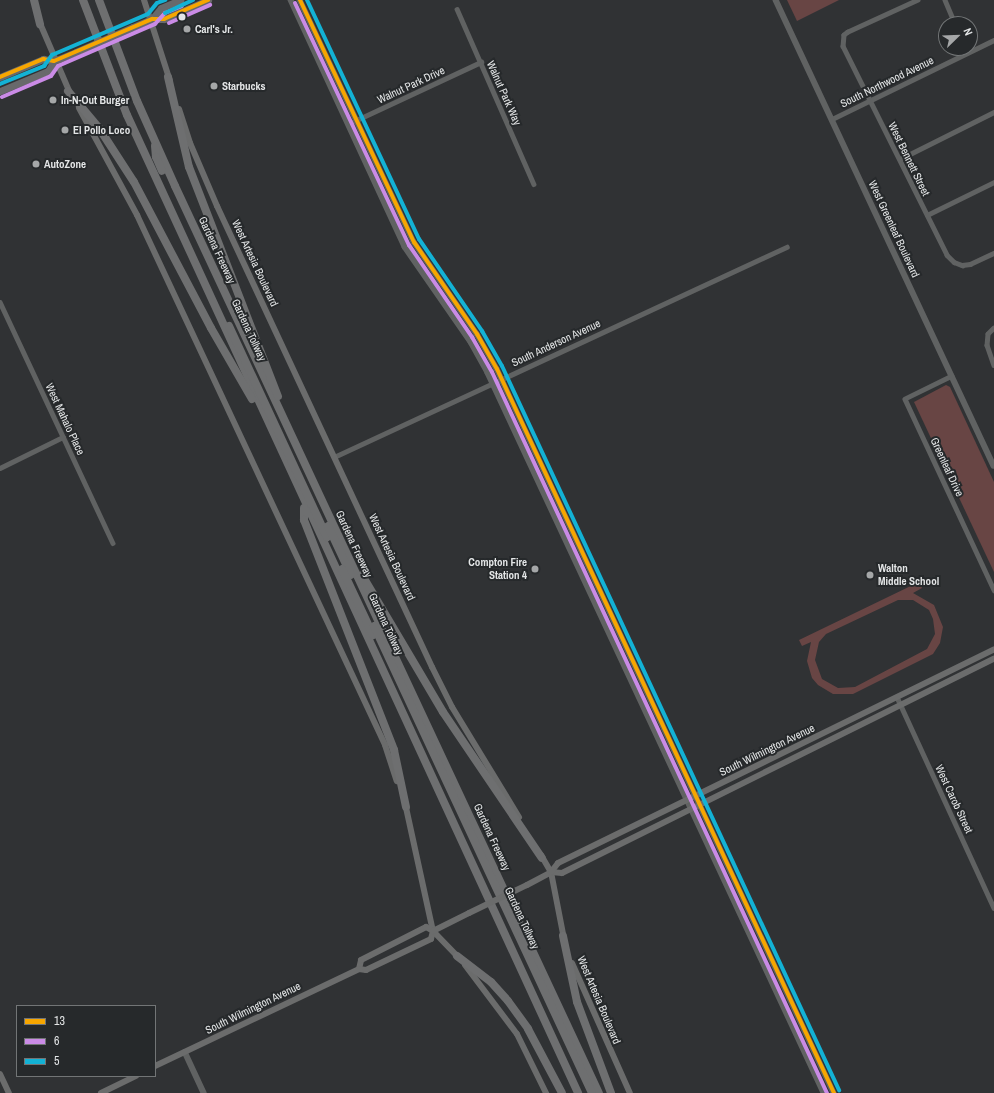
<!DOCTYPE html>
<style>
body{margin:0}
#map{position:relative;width:994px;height:1093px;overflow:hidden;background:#303234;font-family:"Archivo Narrow",sans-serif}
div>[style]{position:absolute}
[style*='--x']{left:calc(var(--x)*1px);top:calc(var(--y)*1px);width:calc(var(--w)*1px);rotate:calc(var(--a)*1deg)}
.green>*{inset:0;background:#684544}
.minor>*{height:4.5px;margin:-2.25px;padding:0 2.25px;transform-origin:2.25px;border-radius:2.25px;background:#606262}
.tertiary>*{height:5.5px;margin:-2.75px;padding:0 2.75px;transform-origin:2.75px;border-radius:2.75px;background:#606262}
.secondary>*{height:6px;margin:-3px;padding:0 3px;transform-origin:3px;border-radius:3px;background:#6b6c6c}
.primary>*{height:7px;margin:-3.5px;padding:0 3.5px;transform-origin:3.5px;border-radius:3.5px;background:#68696b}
.motorway>*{height:8px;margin:-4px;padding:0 4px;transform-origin:4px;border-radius:4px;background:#6e6f70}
.secondary-bridge>*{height:6px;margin:-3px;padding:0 3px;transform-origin:3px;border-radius:3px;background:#6b6c6c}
.primary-bridge>*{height:7px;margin:-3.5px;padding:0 3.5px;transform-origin:3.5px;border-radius:3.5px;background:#68696b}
.bus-1>*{height:4px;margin:-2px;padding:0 2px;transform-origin:2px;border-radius:2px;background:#f7a600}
.bus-2>*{height:4px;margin:-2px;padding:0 2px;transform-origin:2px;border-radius:2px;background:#ca8be6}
.bus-3>*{height:4px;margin:-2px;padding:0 2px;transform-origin:2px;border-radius:2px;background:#13b2d5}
.dots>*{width:11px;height:11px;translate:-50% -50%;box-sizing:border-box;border:2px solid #26292b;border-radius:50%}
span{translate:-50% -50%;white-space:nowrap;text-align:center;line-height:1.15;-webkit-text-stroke:4px #26292b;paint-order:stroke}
.poi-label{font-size:11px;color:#e4e6e7;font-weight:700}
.left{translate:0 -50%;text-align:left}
.right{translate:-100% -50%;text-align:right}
.street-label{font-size:11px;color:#e4e6e7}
.legend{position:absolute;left:16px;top:1005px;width:140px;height:72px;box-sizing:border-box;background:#26292b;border:1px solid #727576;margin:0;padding:5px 7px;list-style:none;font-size:12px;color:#e4e6e7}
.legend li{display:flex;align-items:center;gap:8px;height:20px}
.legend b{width:20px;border:1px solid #727576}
.north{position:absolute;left:938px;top:16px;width:40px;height:40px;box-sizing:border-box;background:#26292b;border:1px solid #727576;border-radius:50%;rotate:67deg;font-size:11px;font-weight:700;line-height:16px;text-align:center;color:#e4e6e7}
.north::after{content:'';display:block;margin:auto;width:14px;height:18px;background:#a5a7a8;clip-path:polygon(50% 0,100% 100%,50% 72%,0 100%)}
</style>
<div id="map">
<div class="green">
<div style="clip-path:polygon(787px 0,839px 0,797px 21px)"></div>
<div style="clip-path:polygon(946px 385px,950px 387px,994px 482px,994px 572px,914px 402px)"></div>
<div style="clip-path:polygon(evenodd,919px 582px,922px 588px,913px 593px,934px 605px,943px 627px,940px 643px,933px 654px,853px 694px,833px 694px,818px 685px,812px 678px,807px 661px,811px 642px,802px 646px,799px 640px,919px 582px,898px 600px,913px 600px,929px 610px,933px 619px,935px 634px,927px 649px,855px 687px,838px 688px,822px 679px,815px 660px,819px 642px,826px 634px,898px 600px)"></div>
</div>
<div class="minor">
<div style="--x:918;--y:0;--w:77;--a:155.4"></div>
<div style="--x:848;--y:32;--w:5;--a:143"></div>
<div style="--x:844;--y:35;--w:11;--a:95"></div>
<div style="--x:843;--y:46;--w:233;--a:63.5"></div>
<div style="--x:947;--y:255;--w:10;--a:45"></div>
<div style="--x:954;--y:262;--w:9;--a:21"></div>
<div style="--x:962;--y:265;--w:8;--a:-7"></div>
<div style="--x:970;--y:264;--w:26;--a:-25"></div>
<div style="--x:945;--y:0;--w:26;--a:67"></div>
<div style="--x:457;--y:9;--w:191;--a:66.3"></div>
<div style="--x:832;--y:119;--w:180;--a:-26"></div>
<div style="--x:348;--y:124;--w:147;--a:-25"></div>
<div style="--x:900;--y:159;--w:105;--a:-26.6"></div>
<div style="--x:927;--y:215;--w:75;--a:-26.2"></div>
<div style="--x:0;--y:302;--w:266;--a:64.9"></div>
<div style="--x:994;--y:328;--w:8;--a:135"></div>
<div style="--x:988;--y:334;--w:11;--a:95"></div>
<div style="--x:987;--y:345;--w:21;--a:71"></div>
<div style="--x:952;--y:376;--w:52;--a:153.9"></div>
<div style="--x:905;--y:399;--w:211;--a:65"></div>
<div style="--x:334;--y:457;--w:499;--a:-24.9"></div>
<div style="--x:0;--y:468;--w:70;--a:-26.2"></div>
<div style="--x:897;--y:697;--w:232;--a:65.3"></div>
</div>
<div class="tertiary">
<div style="--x:291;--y:0;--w:272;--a:65.2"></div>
<div style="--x:405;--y:247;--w:116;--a:55.2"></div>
<div style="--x:471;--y:342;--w:35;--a:61"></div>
<div style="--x:488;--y:373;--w:795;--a:64.98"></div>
<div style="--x:300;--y:0;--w:268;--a:64.8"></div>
<div style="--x:414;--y:242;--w:112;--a:55.6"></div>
<div style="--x:477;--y:334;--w:40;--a:60.3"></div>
<div style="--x:497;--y:369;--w:799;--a:65.04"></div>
<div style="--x:776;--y:0;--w:514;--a:64.93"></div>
<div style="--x:185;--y:1052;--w:45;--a:65.1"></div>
</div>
<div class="secondary">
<div style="--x:144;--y:0;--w:85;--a:72.2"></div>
<div style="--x:39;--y:21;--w:78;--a:66.7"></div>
<div style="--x:79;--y:108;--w:122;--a:61.5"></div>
<div style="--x:137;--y:215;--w:585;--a:64.92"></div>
<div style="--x:385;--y:745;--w:38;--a:72"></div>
<div style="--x:179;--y:109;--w:36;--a:72"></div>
<div style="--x:190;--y:143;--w:69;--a:66.8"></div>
<div style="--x:217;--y:206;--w:509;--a:65"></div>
<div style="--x:432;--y:667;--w:45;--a:63.4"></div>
<div style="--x:452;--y:707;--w:129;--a:58.7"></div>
<div style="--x:405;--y:803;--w:131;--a:77.7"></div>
<div style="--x:433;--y:931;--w:37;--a:46"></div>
<div style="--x:541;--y:855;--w:20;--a:60"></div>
<div style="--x:551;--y:872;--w:68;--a:79"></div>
<div style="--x:551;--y:872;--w:11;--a:5"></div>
<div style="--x:562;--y:873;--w:482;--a:-26.4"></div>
<div style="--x:527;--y:885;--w:27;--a:-28"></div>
<div style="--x:551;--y:872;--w:11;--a:-52"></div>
<div style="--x:558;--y:863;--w:486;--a:-26.1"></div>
<div style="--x:572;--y:963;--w:142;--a:66"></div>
<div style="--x:465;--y:965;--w:86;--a:53"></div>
<div style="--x:517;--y:1034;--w:66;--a:63.8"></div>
<div style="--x:359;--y:969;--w:9;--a:-77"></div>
<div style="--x:361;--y:960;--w:73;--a:-26.9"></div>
<div style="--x:426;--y:927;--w:8;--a:30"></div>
<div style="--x:155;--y:1066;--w:226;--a:-25.4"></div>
<div style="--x:359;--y:969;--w:7;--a:8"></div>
<div style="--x:366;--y:970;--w:72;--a:-25.5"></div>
<div style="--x:431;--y:939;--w:8;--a:-76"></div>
<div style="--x:433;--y:931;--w:40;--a:-26.6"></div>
<div style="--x:0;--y:1074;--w:21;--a:65"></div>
<div style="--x:101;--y:1093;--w:39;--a:-26"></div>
</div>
<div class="primary">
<div style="--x:152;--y:19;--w:12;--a:0"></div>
<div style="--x:164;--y:19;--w:48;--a:-23.4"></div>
<div style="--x:133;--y:27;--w:21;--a:-23"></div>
<div style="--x:152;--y:19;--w:14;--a:-51"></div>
<div style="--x:161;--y:8;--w:21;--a:-23"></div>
<div style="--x:0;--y:77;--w:47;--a:-22.7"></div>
<div style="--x:43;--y:59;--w:11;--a:10"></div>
<div style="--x:0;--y:91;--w:52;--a:-22.6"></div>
<div style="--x:48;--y:71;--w:12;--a:-59"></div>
<div style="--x:54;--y:61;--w:24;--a:-22"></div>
</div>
<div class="motorway">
<div style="--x:34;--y:0;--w:25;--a:76"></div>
<div style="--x:83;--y:0;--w:123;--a:69.1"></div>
<div style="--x:127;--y:115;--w:1077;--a:65.24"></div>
<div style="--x:99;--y:0;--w:108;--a:69.4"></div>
<div style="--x:137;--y:101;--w:93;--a:65.9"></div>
<div style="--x:175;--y:186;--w:1001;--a:64.95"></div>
<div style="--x:168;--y:77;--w:92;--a:76.9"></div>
<div style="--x:189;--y:167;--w:246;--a:68.8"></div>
<div style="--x:68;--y:91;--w:48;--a:50"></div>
<div style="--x:99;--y:128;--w:64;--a:57.1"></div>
<div style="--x:134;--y:182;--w:165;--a:62.2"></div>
<div style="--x:211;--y:328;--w:82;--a:60"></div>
<div style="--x:155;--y:146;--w:11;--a:85"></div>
<div style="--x:156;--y:157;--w:15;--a:67"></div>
<div style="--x:229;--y:326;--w:233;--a:65.1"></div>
<div style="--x:304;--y:508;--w:12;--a:90"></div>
<div style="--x:304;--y:520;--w:247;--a:68.6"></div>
<div style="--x:394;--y:750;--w:58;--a:78.1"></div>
<div style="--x:328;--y:526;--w:54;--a:64.9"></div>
<div style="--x:342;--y:569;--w:73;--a:64.8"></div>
<div style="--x:362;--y:575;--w:159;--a:59.4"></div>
<div style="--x:443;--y:712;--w:176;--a:55.9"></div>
<div style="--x:374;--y:626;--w:515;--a:64.98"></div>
<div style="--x:563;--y:936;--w:67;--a:78"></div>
<div style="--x:577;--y:1002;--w:97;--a:69.5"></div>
<div style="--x:457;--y:956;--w:43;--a:37.4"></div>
<div style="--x:491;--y:982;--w:25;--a:48"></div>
<div style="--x:508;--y:1001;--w:34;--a:54"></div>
<div style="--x:528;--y:1029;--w:72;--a:62"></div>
</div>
<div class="secondary-bridge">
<div style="--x:469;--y:913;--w:64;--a:-25.8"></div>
</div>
<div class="primary-bridge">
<div style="--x:76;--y:52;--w:62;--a:-23.7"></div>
</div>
<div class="bus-1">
<div style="--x:300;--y:0;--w:268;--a:64.8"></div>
<div style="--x:414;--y:242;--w:112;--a:55.6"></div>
<div style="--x:477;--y:334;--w:40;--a:60.3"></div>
<div style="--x:497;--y:369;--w:799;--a:65.04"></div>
<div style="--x:0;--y:77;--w:47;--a:-22.7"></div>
<div style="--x:43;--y:59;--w:11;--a:10"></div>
<div style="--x:54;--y:61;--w:107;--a:-23.2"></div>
<div style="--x:152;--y:19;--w:12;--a:0"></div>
<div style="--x:164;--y:19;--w:48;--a:-23.4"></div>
</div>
<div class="bus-2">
<div style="--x:295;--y:3;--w:268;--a:64.8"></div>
<div style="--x:409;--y:245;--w:112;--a:55.6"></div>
<div style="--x:472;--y:337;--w:40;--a:60.3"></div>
<div style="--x:492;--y:372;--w:795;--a:65.08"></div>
<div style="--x:169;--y:23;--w:45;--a:-23.7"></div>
<div style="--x:2;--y:97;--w:53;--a:-23.2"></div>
<div style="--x:51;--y:76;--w:12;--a:-55"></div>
<div style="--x:58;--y:66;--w:106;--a:-23.4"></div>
<div style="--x:155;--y:24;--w:15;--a:-48"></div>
<div style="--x:165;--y:13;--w:18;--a:-22"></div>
</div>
<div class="bus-3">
<div style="--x:307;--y:0;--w:264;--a:64.9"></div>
<div style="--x:419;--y:239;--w:112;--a:55.6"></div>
<div style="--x:482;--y:331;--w:40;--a:60.3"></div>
<div style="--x:502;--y:366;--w:799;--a:65.04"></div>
<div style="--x:165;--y:13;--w:31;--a:-25"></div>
<div style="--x:0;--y:84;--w:48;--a:-22.2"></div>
<div style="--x:44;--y:66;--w:14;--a:-54"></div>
<div style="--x:52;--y:55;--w:104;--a:-23.1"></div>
<div style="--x:148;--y:14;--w:14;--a:-51"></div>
<div style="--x:157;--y:3;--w:9;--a:-21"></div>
</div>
<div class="dots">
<div style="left:182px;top:17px;background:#e4e6e7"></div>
<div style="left:187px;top:29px;background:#a5a7a8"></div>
<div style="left:214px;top:86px;background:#a5a7a8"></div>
<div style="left:53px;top:100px;background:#a5a7a8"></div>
<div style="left:65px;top:130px;background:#a5a7a8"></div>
<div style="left:36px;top:164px;background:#a5a7a8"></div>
<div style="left:535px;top:569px;background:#a5a7a8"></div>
<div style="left:870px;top:575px;background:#a5a7a8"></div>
</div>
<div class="poi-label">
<span class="left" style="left:195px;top:29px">Carl's Jr.</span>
<span class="left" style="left:222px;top:86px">Starbucks</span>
<span class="left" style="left:61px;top:100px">In-N-Out Burger</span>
<span class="left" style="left:73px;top:130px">El Pollo Loco</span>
<span class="left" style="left:44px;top:164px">AutoZone</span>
<span class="right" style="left:527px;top:569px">Compton Fire<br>Station 4</span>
<span class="left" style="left:878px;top:575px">Walton<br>Middle School</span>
</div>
<div class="street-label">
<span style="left:887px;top:82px;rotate:-26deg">South Northwood Avenue</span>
<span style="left:411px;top:85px;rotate:-25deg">Walnut Park Drive</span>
<span style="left:504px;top:93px;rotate:66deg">Walnut Park Way</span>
<span style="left:909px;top:159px;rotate:64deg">West Bennett Street</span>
<span style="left:894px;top:229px;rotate:65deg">West Greenleaf Boulevard</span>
<span style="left:217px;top:250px;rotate:65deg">Gardena Freeway</span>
<span style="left:255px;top:263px;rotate:65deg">West Artesia Boulevard</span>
<span style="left:249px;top:330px;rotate:65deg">Gardena Tollway</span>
<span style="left:556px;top:343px;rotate:-25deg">South Anderson Avenue</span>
<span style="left:65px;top:419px;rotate:65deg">West Mahalo Place</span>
<span style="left:947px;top:467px;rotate:65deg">Greenleaf Drive</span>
<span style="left:354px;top:544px;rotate:65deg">Gardena Freeway</span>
<span style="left:392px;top:557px;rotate:65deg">West Artesia Boulevard</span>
<span style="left:386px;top:624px;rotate:65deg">Gardena Tollway</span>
<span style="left:767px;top:750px;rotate:-26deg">South Wilmington Avenue</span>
<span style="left:954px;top:799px;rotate:65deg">West Carob Street</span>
<span style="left:492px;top:837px;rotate:65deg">Gardena Freeway</span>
<span style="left:522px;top:918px;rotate:65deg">Gardena Tollway</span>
<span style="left:599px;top:1000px;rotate:67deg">West Artesia Boulevard</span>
<span style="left:253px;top:1008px;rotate:-26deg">South Wilmington Avenue</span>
</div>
<ul class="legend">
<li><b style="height:5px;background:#f7a600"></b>13</li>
<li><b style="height:5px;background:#ca8be6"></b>6</li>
<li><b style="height:5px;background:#13b2d5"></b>5</li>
</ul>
<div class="north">N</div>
</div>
